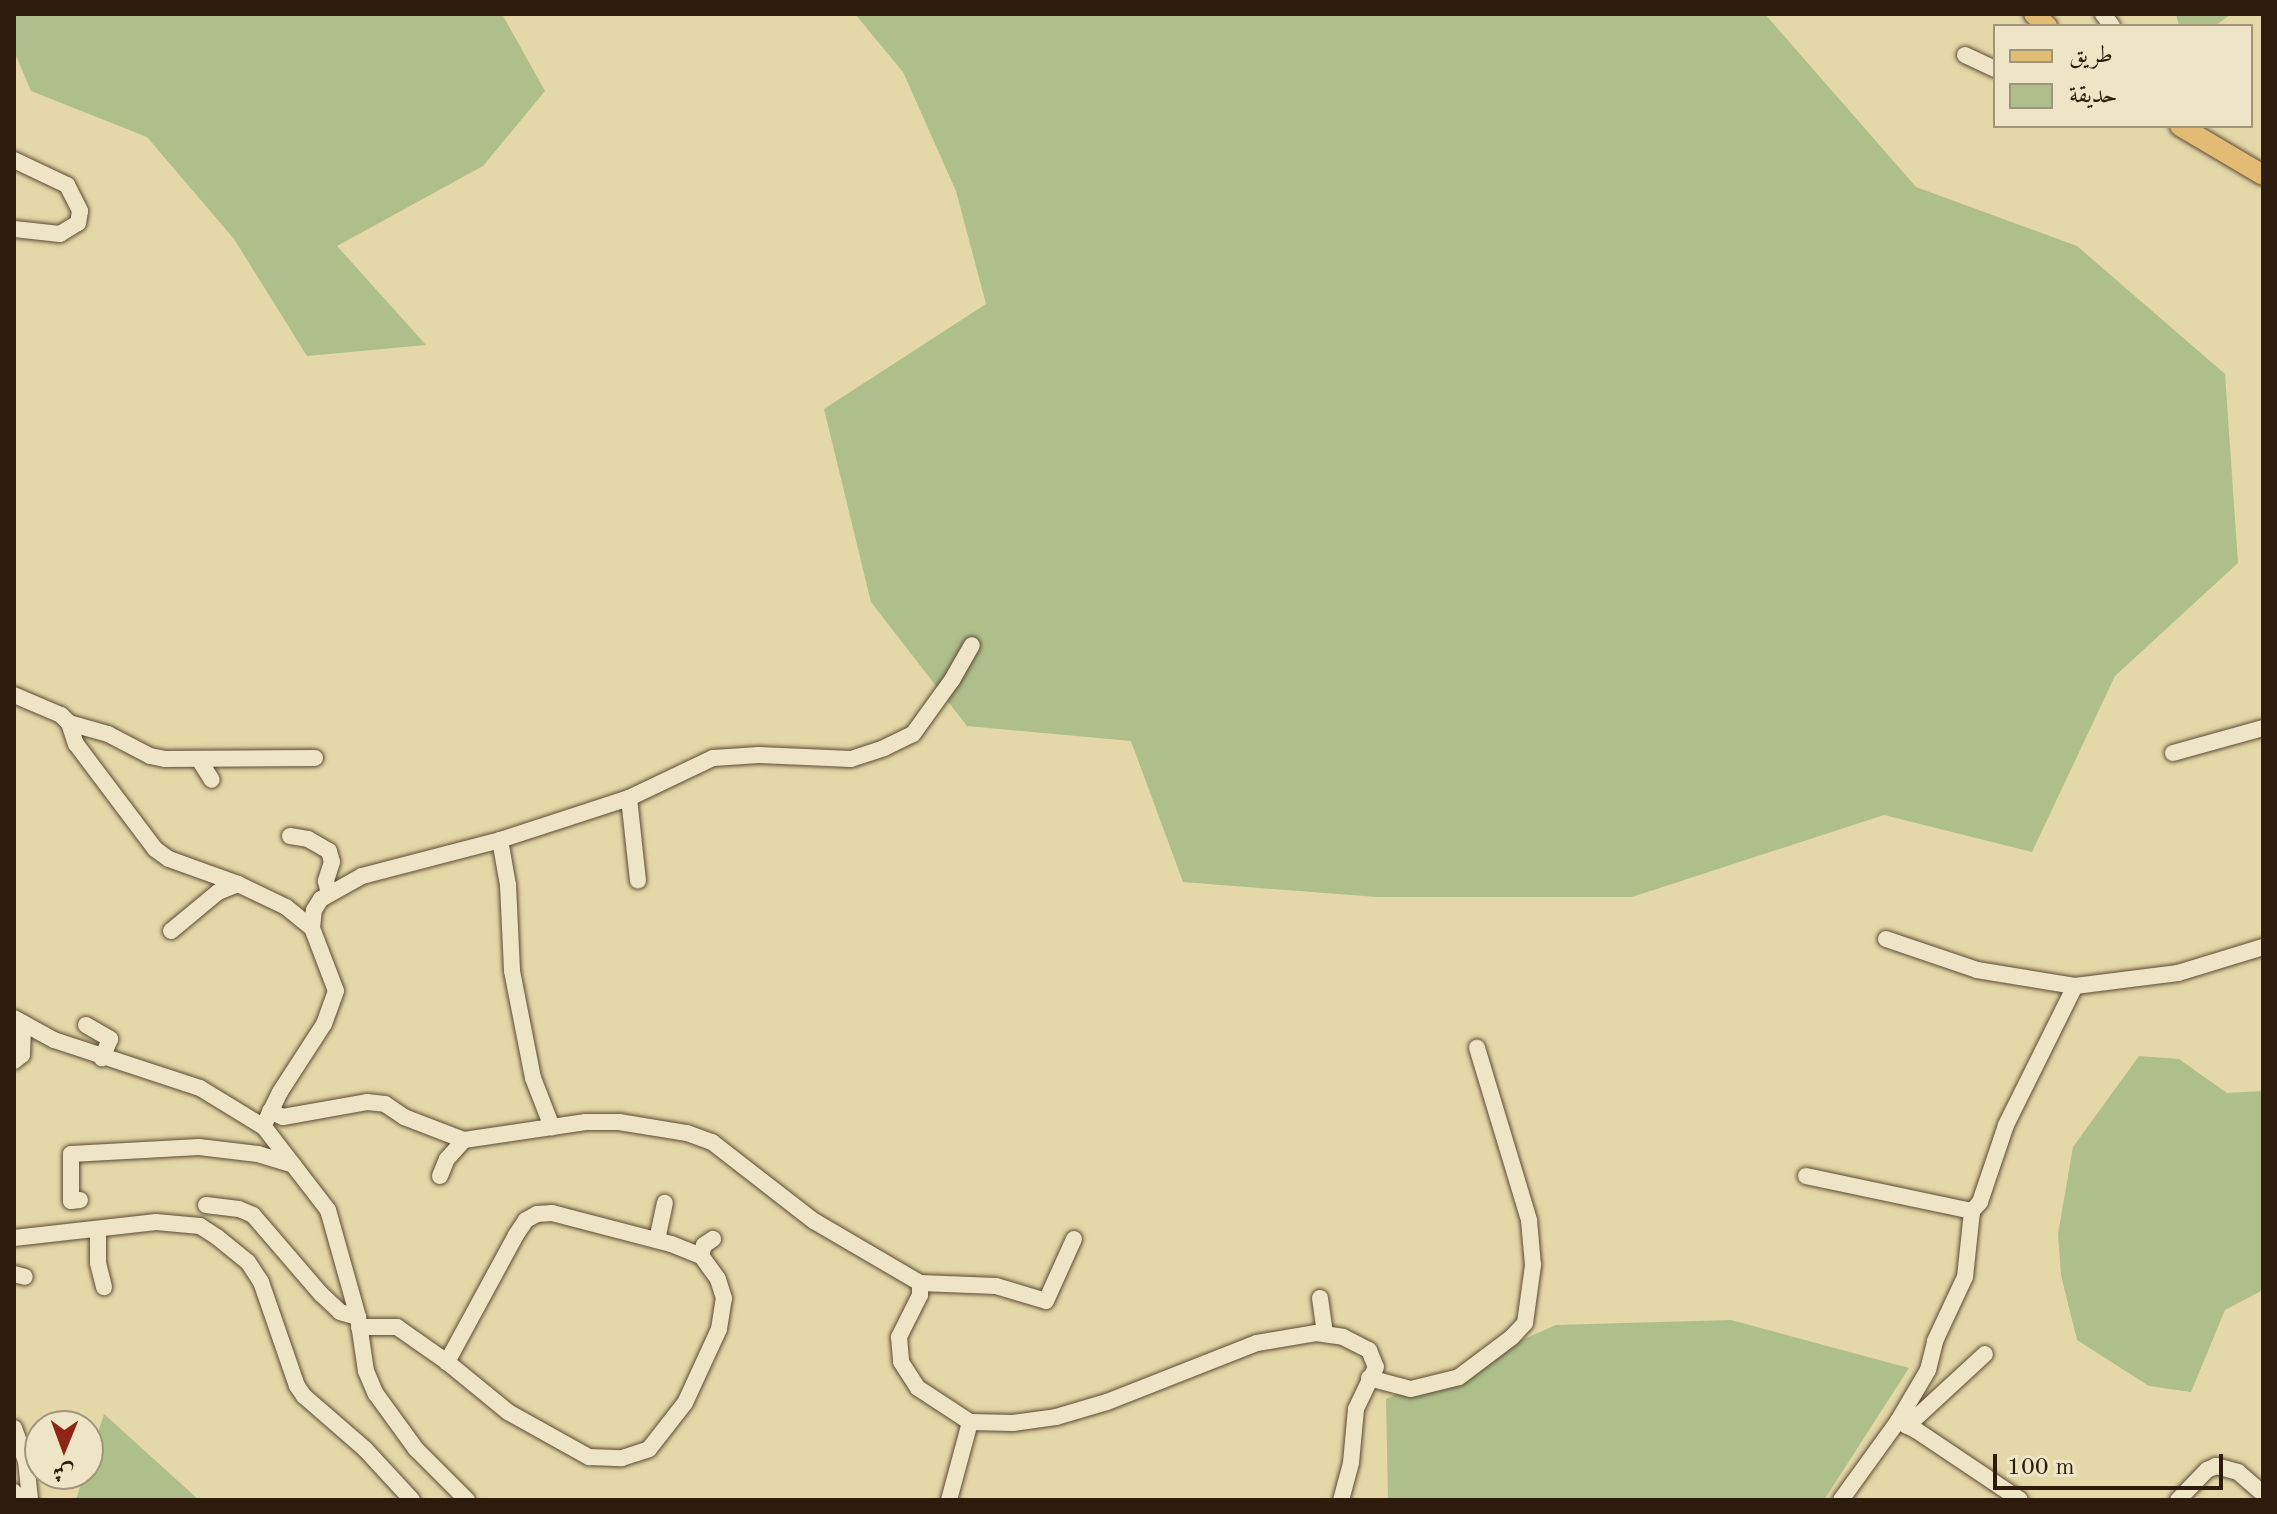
<!DOCTYPE html>
<meta charset="utf-8">
<style>
body{margin:0}
#map{position:relative;width:2277px;height:1514px;overflow:hidden;background:#e4d7a8;font-family:"Old Standard TT",Amiri,serif}
div>[style]{position:absolute}
[style*='--x']{left:calc(var(--x)*1px);top:calc(var(--y)*1px);width:calc(var(--w)*1px);rotate:calc(var(--a)*1deg)}
.green>*{inset:0;background:#aebf8c}
.roads{filter:drop-shadow(0 0 2px #5b4a32) drop-shadow(0 0 2px #5b4a32)}
.minor>*{height:16px;margin:-8px;padding:0 8px;transform-origin:8px;border-radius:8px;background:#ede5c6}
.major>*{height:20px;margin:-10px;padding:0 10px;transform-origin:10px;border-radius:10px;background:#e2bc74}
span{translate:-50% -50%;white-space:nowrap;text-align:center;line-height:1.15;-webkit-text-stroke:8px #ede5c6;paint-order:stroke}
.frame{position:absolute;inset:0;border:16px solid #2d1b0b;pointer-events:none}
.legend{position:absolute;left:1993px;top:24px;width:260px;height:104px;box-sizing:border-box;background:#ede5c6;border:2px solid #a0947b;margin:0;padding:10px 14px;list-style:none;font-size:24px;color:#2d1b0b}
.legend li{display:flex;align-items:center;gap:16px;height:40px}
.legend b{width:40px;border:2px solid #a0947b}
.north{position:absolute;left:24px;top:1410px;width:80px;height:80px;box-sizing:border-box;background:#ede5c6;border:2px solid #a0947b;border-radius:50%;rotate:181deg;font-size:22px;font-weight:700;line-height:32px;text-align:center;color:#2d1b0b}
.north::after{content:'';display:block;margin:auto;width:28px;height:36px;background:#8f2418;clip-path:polygon(50% 0,100% 100%,50% 72%,0 100%)}
.scale{position:absolute;left:1993px;top:1454px;width:230px;height:36px;box-sizing:border-box;border:4px solid #2d1b0b;border-top:0;padding-left:10px;font-size:24px;line-height:28px;white-space:nowrap;color:#2d1b0b;-webkit-text-stroke:6px #ede5c6;paint-order:stroke}
</style>
<div id="map">
<div class="green">
<div style="clip-path:polygon(14px 14px,502px 14px,545px 91px,483px 166px,337px 246px,426px 345px,307px 356px,234px 239px,147px 137px,31px 91px,14px 51px)"></div>
<div style="clip-path:polygon(855px 14px,1765px 14px,1916px 187px,2077px 246px,2225px 374px,2238px 563px,2115px 676px,2032px 852px,1884px 815px,1632px 897px,1377px 897px,1183px 882px,1131px 741px,967px 726px,871px 602px,824px 409px,986px 304px,956px 191px,903px 72px)"></div>
<div style="clip-path:polygon(2176px 14px,2231px 14px,2215px 26px,2179px 26px)"></div>
<div style="clip-path:polygon(2139px 1056px,2179px 1059px,2227px 1093px,2263px 1091px,2263px 1290px,2225px 1310px,2191px 1392px,2149px 1386px,2077px 1340px,2061px 1275px,2058px 1234px,2073px 1147px)"></div>
<div style="clip-path:polygon(1731px 1320px,1909px 1368px,1824px 1500px,1388px 1500px,1386px 1399px,1556px 1325px)"></div>
<div style="clip-path:polygon(104px 1414px,199px 1500px,76px 1500px,84px 1474px,88px 1474px,88px 1463px)"></div>
</div>
<div class="roads">
<div class="minor">
<div style="--x:2103;--y:14;--w:15;--a:53"></div>
<div style="--x:1965;--y:55;--w:33;--a:25"></div>
<div style="--x:14;--y:160;--w:59;--a:25.3"></div>
<div style="--x:67;--y:185;--w:29;--a:63"></div>
<div style="--x:80;--y:211;--w:12;--a:99"></div>
<div style="--x:78;--y:223;--w:21;--a:149"></div>
<div style="--x:60;--y:234;--w:46;--a:-173.8"></div>
<div style="--x:14;--y:695;--w:51;--a:23.1"></div>
<div style="--x:61;--y:715;--w:11;--a:45"></div>
<div style="--x:69;--y:723;--w:22;--a:72"></div>
<div style="--x:76;--y:744;--w:131;--a:53"></div>
<div style="--x:155;--y:849;--w:17;--a:36"></div>
<div style="--x:169;--y:859;--w:73;--a:19.9"></div>
<div style="--x:238;--y:884;--w:53;--a:25.6"></div>
<div style="--x:286;--y:907;--w:33;--a:39"></div>
<div style="--x:312;--y:928;--w:67;--a:69.1"></div>
<div style="--x:336;--y:991;--w:35;--a:110"></div>
<div style="--x:324;--y:1024;--w:81;--a:122.9"></div>
<div style="--x:280;--y:1092;--w:32;--a:116"></div>
<div style="--x:69;--y:723;--w:41;--a:15.8"></div>
<div style="--x:108;--y:734;--w:47;--a:27.6"></div>
<div style="--x:150;--y:756;--w:15;--a:11"></div>
<div style="--x:165;--y:759;--w:150;--a:-0.4"></div>
<div style="--x:2173;--y:753;--w:93;--a:-15.5"></div>
<div style="--x:200;--y:761;--w:22;--a:58"></div>
<div style="--x:629;--y:798;--w:83;--a:83.8"></div>
<div style="--x:290;--y:836;--w:18;--a:9"></div>
<div style="--x:308;--y:839;--w:24;--a:30"></div>
<div style="--x:329;--y:851;--w:11;--a:75"></div>
<div style="--x:332;--y:862;--w:20;--a:108"></div>
<div style="--x:326;--y:881;--w:13;--a:77"></div>
<div style="--x:500;--y:840;--w:46;--a:79.9"></div>
<div style="--x:508;--y:885;--w:86;--a:87.3"></div>
<div style="--x:512;--y:971;--w:109;--a:78.9"></div>
<div style="--x:533;--y:1078;--w:53;--a:68.8"></div>
<div style="--x:312;--y:928;--w:18;--a:-84"></div>
<div style="--x:314;--y:910;--w:13;--a:-58"></div>
<div style="--x:321;--y:899;--w:47;--a:-29.3"></div>
<div style="--x:362;--y:876;--w:143;--a:-14.6"></div>
<div style="--x:500;--y:840;--w:136;--a:-18"></div>
<div style="--x:629;--y:798;--w:93;--a:-25.5"></div>
<div style="--x:713;--y:758;--w:46;--a:-3.7"></div>
<div style="--x:759;--y:755;--w:92;--a:2.5"></div>
<div style="--x:851;--y:759;--w:35;--a:-18"></div>
<div style="--x:884;--y:748;--w:32;--a:-26"></div>
<div style="--x:913;--y:734;--w:67;--a:-54.2"></div>
<div style="--x:952;--y:680;--w:40;--a:-60.3"></div>
<div style="--x:171;--y:931;--w:61;--a:-39.7"></div>
<div style="--x:218;--y:892;--w:22;--a:-22"></div>
<div style="--x:1886;--y:939;--w:96;--a:18.8"></div>
<div style="--x:1977;--y:970;--w:99;--a:9.3"></div>
<div style="--x:14;--y:1018;--w:46;--a:28.8"></div>
<div style="--x:54;--y:1040;--w:154;--a:18.2"></div>
<div style="--x:200;--y:1088;--w:75;--a:31.4"></div>
<div style="--x:264;--y:1127;--w:105;--a:52.4"></div>
<div style="--x:328;--y:1210;--w:111;--a:74.3"></div>
<div style="--x:358;--y:1317;--w:55;--a:81.6"></div>
<div style="--x:366;--y:1371;--w:25;--a:67"></div>
<div style="--x:376;--y:1394;--w:68;--a:54"></div>
<div style="--x:416;--y:1449;--w:72;--a:45"></div>
<div style="--x:86;--y:1025;--w:28;--a:30"></div>
<div style="--x:110;--y:1039;--w:21;--a:113"></div>
<div style="--x:14;--y:1061;--w:10;--a:-37"></div>
<div style="--x:22;--y:1055;--w:32;--a:-88"></div>
<div style="--x:270;--y:1111;--w:14;--a:25"></div>
<div style="--x:283;--y:1117;--w:85;--a:-10.1"></div>
<div style="--x:367;--y:1102;--w:18;--a:6"></div>
<div style="--x:385;--y:1104;--w:23;--a:34"></div>
<div style="--x:404;--y:1117;--w:64;--a:21"></div>
<div style="--x:464;--y:1140;--w:123;--a:-8.4"></div>
<div style="--x:586;--y:1122;--w:33;--a:0"></div>
<div style="--x:619;--y:1122;--w:69;--a:9.2"></div>
<div style="--x:687;--y:1133;--w:27;--a:20"></div>
<div style="--x:712;--y:1142;--w:129;--a:37.8"></div>
<div style="--x:814;--y:1221;--w:123;--a:30.3"></div>
<div style="--x:920;--y:1283;--w:12;--a:90"></div>
<div style="--x:920;--y:1295;--w:47;--a:116.6"></div>
<div style="--x:899;--y:1337;--w:25;--a:85"></div>
<div style="--x:901;--y:1362;--w:31;--a:57"></div>
<div style="--x:918;--y:1388;--w:62;--a:33.2"></div>
<div style="--x:970;--y:1422;--w:43;--a:1.3"></div>
<div style="--x:1013;--y:1423;--w:43;--a:-7.9"></div>
<div style="--x:1056;--y:1417;--w:53;--a:-16.4"></div>
<div style="--x:1107;--y:1402;--w:161;--a:-21.5"></div>
<div style="--x:1257;--y:1343;--w:60;--a:-9.6"></div>
<div style="--x:1316;--y:1333;--w:27;--a:8"></div>
<div style="--x:1343;--y:1337;--w:29;--a:27"></div>
<div style="--x:1369;--y:1350;--w:18;--a:68"></div>
<div style="--x:1376;--y:1367;--w:47;--a:115.5"></div>
<div style="--x:1356;--y:1409;--w:54;--a:95.3"></div>
<div style="--x:1351;--y:1463;--w:38;--a:105"></div>
<div style="--x:440;--y:1176;--w:18;--a:-68"></div>
<div style="--x:447;--y:1159;--w:25;--a:-48"></div>
<div style="--x:1806;--y:1176;--w:170;--a:11.9"></div>
<div style="--x:80;--y:1200;--w:9;--a:174"></div>
<div style="--x:71;--y:1201;--w:47;--a:-90"></div>
<div style="--x:71;--y:1154;--w:128;--a:-3.1"></div>
<div style="--x:199;--y:1147;--w:59;--a:6.8"></div>
<div style="--x:258;--y:1154;--w:37;--a:17"></div>
<div style="--x:206;--y:1205;--w:33;--a:7"></div>
<div style="--x:239;--y:1209;--w:15;--a:23"></div>
<div style="--x:253;--y:1215;--w:104;--a:49.3"></div>
<div style="--x:321;--y:1294;--w:26;--a:43"></div>
<div style="--x:340;--y:1312;--w:19;--a:16"></div>
<div style="--x:98;--y:1229;--w:34;--a:90"></div>
<div style="--x:98;--y:1263;--w:25;--a:76"></div>
<div style="--x:14;--y:1238;--w:143;--a:-6.4"></div>
<div style="--x:156;--y:1222;--w:44;--a:5.2"></div>
<div style="--x:200;--y:1226;--w:20;--a:33"></div>
<div style="--x:217;--y:1237;--w:40;--a:39"></div>
<div style="--x:248;--y:1262;--w:24;--a:57"></div>
<div style="--x:261;--y:1282;--w:110;--a:70.9"></div>
<div style="--x:297;--y:1386;--w:12;--a:55"></div>
<div style="--x:304;--y:1396;--w:81;--a:41"></div>
<div style="--x:365;--y:1449;--w:69;--a:47.3"></div>
<div style="--x:657;--y:1240;--w:38;--a:-78"></div>
<div style="--x:701;--y:1256;--w:11;--a:-75"></div>
<div style="--x:704;--y:1245;--w:11;--a:-34"></div>
<div style="--x:14;--y:1274;--w:11;--a:15"></div>
<div style="--x:920;--y:1283;--w:76;--a:2.3"></div>
<div style="--x:996;--y:1286;--w:52;--a:16.7"></div>
<div style="--x:1046;--y:1301;--w:68;--a:-65.7"></div>
<div style="--x:1320;--y:1298;--w:36;--a:82"></div>
<div style="--x:359;--y:1327;--w:38;--a:0"></div>
<div style="--x:397;--y:1327;--w:61;--a:35"></div>
<div style="--x:447;--y:1362;--w:79;--a:39.3"></div>
<div style="--x:508;--y:1412;--w:93;--a:29.1"></div>
<div style="--x:589;--y:1457;--w:33;--a:2"></div>
<div style="--x:622;--y:1458;--w:28;--a:-18"></div>
<div style="--x:649;--y:1449;--w:58;--a:-52"></div>
<div style="--x:685;--y:1403;--w:81;--a:-65.3"></div>
<div style="--x:719;--y:1329;--w:31;--a:-81"></div>
<div style="--x:724;--y:1298;--w:20;--a:-108"></div>
<div style="--x:718;--y:1279;--w:29;--a:-126"></div>
<div style="--x:701;--y:1256;--w:32;--a:-158"></div>
<div style="--x:671;--y:1244;--w:123;--a:-165.4"></div>
<div style="--x:552;--y:1213;--w:15;--a:176"></div>
<div style="--x:537;--y:1214;--w:13;--a:151"></div>
<div style="--x:526;--y:1220;--w:18;--a:124"></div>
<div style="--x:516;--y:1235;--w:145;--a:118.5"></div>
<div style="--x:1369;--y:1378;--w:43;--a:14.7"></div>
<div style="--x:1411;--y:1389;--w:49;--a:-14"></div>
<div style="--x:1459;--y:1377;--w:66;--a:-37"></div>
<div style="--x:1512;--y:1337;--w:19;--a:-47"></div>
<div style="--x:1525;--y:1323;--w:59;--a:-82.1"></div>
<div style="--x:1533;--y:1265;--w:45;--a:-95.1"></div>
<div style="--x:1529;--y:1220;--w:180;--a:-106.8"></div>
<div style="--x:1898;--y:1421;--w:20;--a:27"></div>
<div style="--x:1916;--y:1430;--w:125;--a:33.9"></div>
<div style="--x:1907;--y:1426;--w:106;--a:-42.7"></div>
<div style="--x:14;--y:1428;--w:35;--a:70"></div>
<div style="--x:26;--y:1461;--w:39;--a:84"></div>
<div style="--x:14;--y:1492;--w:10;--a:53"></div>
<div style="--x:949;--y:1500;--w:81;--a:-74.9"></div>
<div style="--x:1841;--y:1500;--w:97;--a:-54.2"></div>
<div style="--x:1898;--y:1421;--w:59;--a:-59.5"></div>
<div style="--x:1928;--y:1370;--w:30;--a:-76"></div>
<div style="--x:1935;--y:1341;--w:71;--a:-64.9"></div>
<div style="--x:1965;--y:1277;--w:66;--a:-83.9"></div>
<div style="--x:1972;--y:1211;--w:12;--a:-48"></div>
<div style="--x:1980;--y:1202;--w:81;--a:-71.3"></div>
<div style="--x:2006;--y:1125;--w:155;--a:-63.6"></div>
<div style="--x:2075;--y:986;--w:104;--a:-7.2"></div>
<div style="--x:2178;--y:973;--w:89;--a:-17"></div>
<div style="--x:2178;--y:1500;--w:42;--a:-46"></div>
<div style="--x:2207;--y:1470;--w:10;--a:-24"></div>
<div style="--x:2216;--y:1466;--w:23;--a:15"></div>
<div style="--x:2238;--y:1472;--w:33;--a:41"></div>
</div>
<div class="major">
<div style="--x:2034;--y:14;--w:18;--a:43"></div>
<div style="--x:2180;--y:126;--w:96;--a:30.6"></div>
</div>
</div>
<div class="frame"></div>
<ul class="legend">
<li><b style="height:10px;background:#e2bc74"></b>طريق</li>
<li><b style="height:22px;background:#aebf8c"></b>حديقة</li>
</ul>
<div class="north">ش</div>
<div class="scale">100 m</div>
</div>
